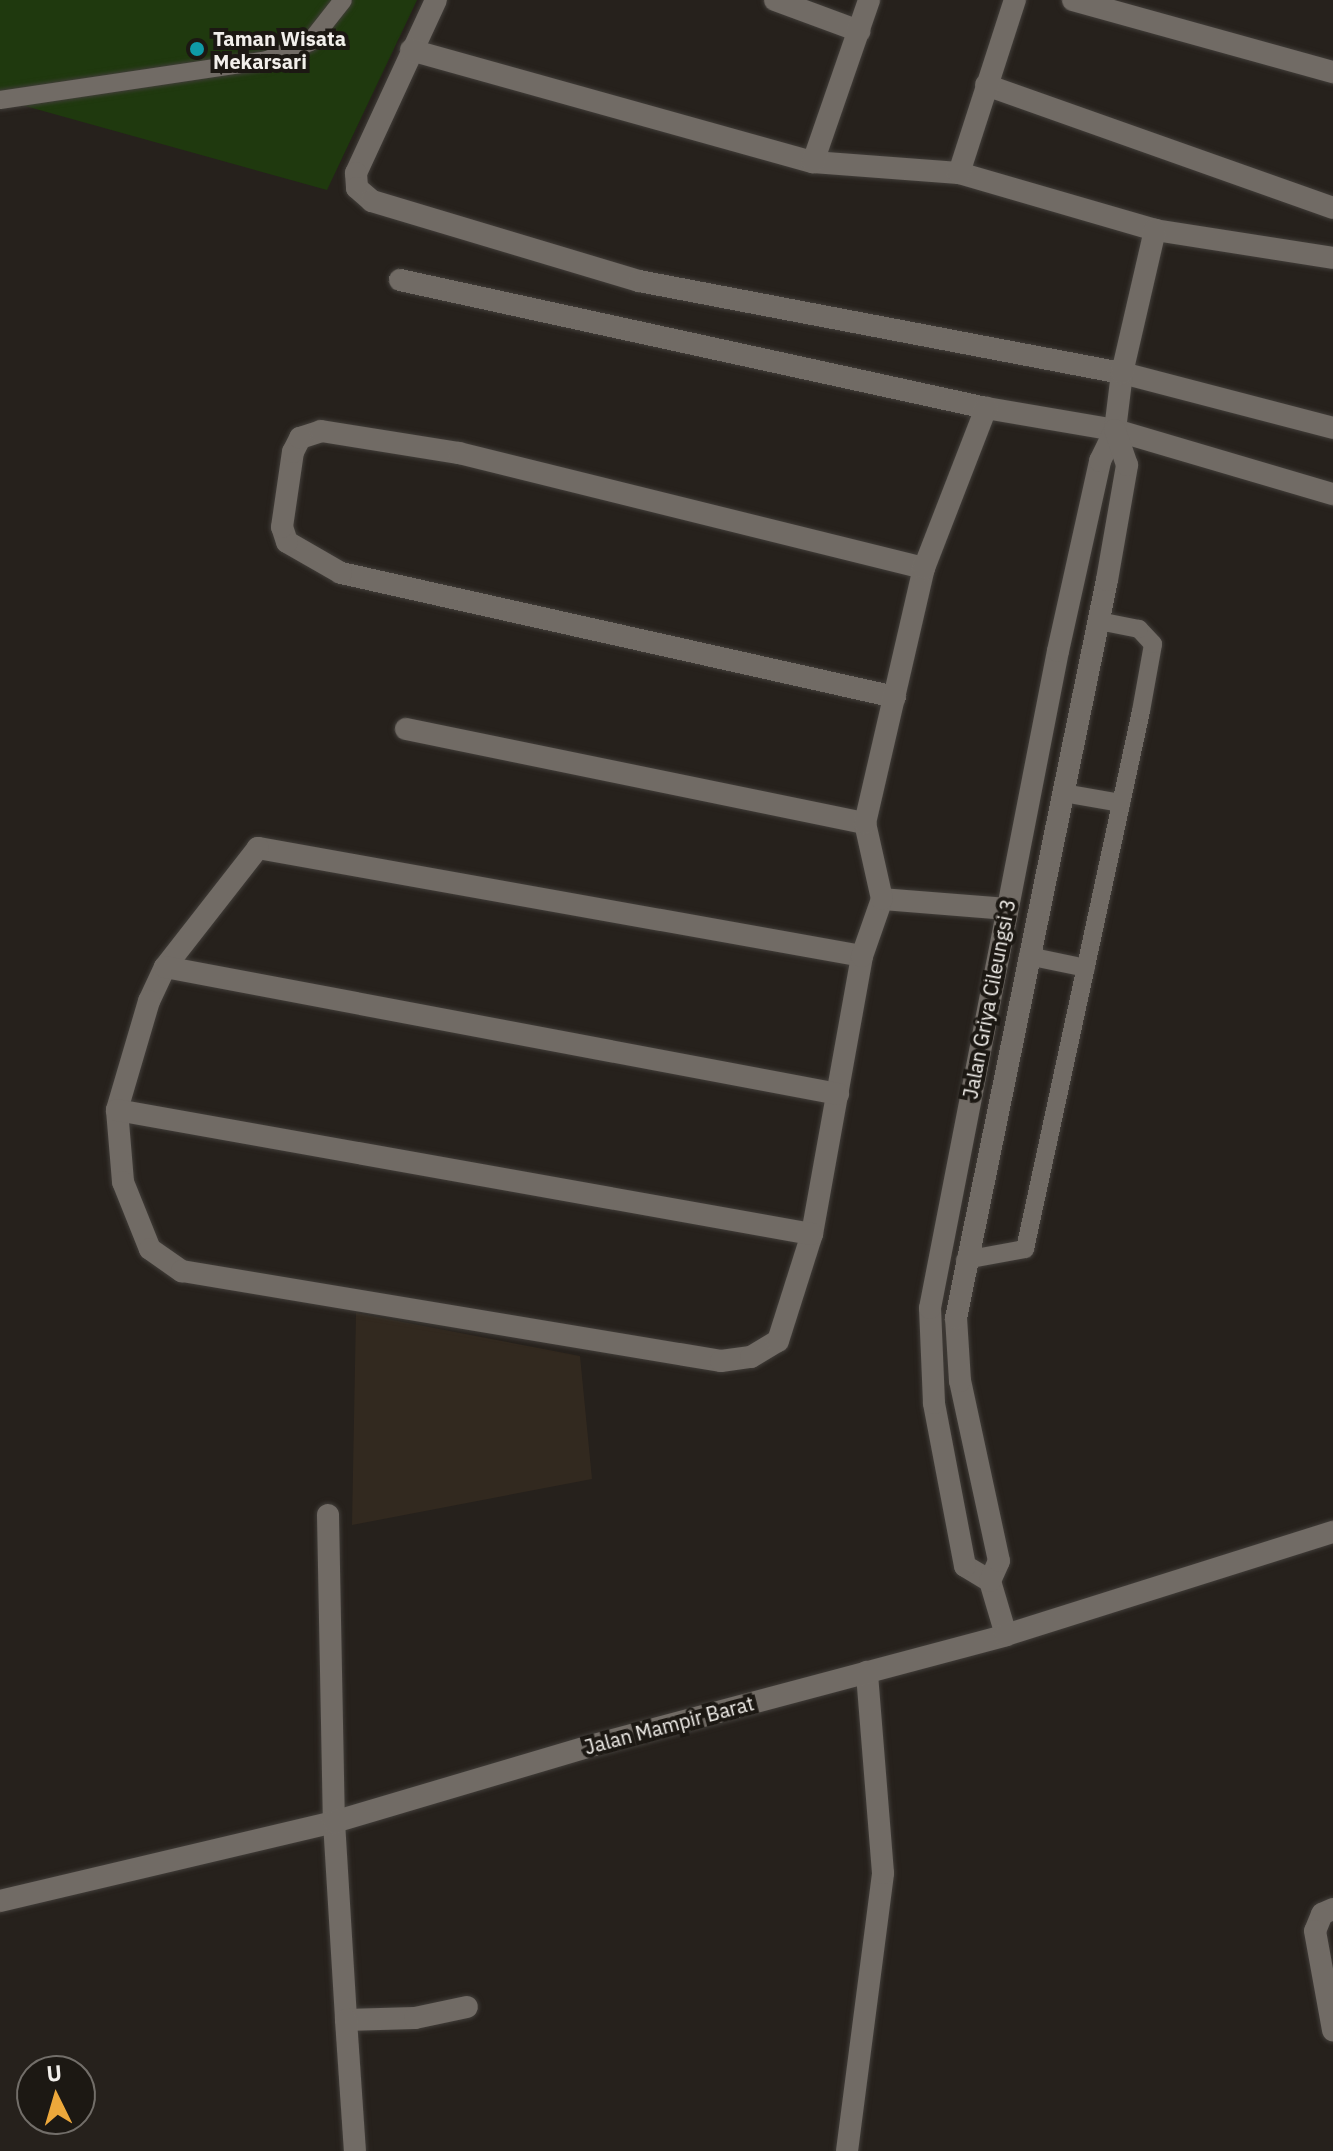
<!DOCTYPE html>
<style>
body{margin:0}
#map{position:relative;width:1333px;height:2151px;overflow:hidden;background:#26211c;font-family:"IBM Plex Sans",sans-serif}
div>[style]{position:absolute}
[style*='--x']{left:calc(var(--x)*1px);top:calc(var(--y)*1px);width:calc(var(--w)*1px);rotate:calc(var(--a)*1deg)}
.built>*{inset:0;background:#32291f}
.green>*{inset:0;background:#1f390e}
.roads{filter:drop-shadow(0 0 2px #413d39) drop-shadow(0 0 2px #413d39)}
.service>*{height:18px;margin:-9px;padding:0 9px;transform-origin:9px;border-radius:9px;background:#716b65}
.minor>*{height:22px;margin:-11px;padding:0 11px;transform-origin:11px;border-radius:11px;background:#716b65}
.tertiary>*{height:22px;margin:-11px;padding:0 11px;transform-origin:11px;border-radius:11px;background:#716b65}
.dots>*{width:22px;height:22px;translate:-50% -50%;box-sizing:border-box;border:4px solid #1c1813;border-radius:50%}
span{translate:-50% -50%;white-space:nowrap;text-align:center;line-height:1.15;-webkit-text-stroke:8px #1c1813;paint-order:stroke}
.poi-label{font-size:20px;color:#f2efeb;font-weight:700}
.left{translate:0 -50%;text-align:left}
.street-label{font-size:20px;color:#f2efeb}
.north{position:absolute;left:16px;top:2055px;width:80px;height:80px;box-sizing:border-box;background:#1c1813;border:2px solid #726e69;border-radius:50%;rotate:355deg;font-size:22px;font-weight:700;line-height:32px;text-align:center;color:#f2efeb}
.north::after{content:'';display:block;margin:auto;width:28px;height:36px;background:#eda83b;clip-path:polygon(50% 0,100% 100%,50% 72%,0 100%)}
</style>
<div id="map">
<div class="built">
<div style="clip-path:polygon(356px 1313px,580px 1356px,592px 1479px,352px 1525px)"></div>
</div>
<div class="green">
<div style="clip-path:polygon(0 0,417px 0,327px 190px,0 99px)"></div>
</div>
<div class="roads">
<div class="service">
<div style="--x:0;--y:100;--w:270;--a:-8.5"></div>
<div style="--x:267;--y:60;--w:47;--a:-22.7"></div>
<div style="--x:310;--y:42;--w:53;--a:-51.8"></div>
<div style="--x:1063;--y:793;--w:59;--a:9.8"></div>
<div style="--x:1028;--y:956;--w:59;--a:11.7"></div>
<div style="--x:965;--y:1260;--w:61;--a:-10.4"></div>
<div style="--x:1025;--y:1249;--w:550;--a:-77.83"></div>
<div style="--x:1141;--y:711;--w:68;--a:-79.8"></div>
<div style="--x:1153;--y:644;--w:21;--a:-133"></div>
<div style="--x:1139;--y:629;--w:41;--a:-168.7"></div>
</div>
<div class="minor">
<div style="--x:436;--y:0;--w:191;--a:114.8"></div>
<div style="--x:356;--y:173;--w:15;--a:86"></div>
<div style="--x:357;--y:188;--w:20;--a:41"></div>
<div style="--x:372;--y:201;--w:279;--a:16.7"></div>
<div style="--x:639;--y:281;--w:492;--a:10.8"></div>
<div style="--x:1122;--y:373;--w:218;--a:14.6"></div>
<div style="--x:775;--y:0;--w:90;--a:20.3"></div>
<div style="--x:1073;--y:0;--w:270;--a:15.5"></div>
<div style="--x:411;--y:50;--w:417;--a:15.6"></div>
<div style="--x:813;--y:162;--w:146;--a:4.3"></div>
<div style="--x:959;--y:173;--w:204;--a:16.2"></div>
<div style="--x:1155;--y:230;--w:180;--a:8.9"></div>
<div style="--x:986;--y:85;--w:368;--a:19.5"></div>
<div style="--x:813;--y:162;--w:171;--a:-70.9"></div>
<div style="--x:959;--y:173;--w:182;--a:-72.1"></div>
<div style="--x:400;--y:280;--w:600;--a:12.32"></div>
<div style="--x:986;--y:408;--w:131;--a:9.7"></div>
<div style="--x:1115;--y:430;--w:227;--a:16.4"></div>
<div style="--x:895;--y:697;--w:568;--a:-167.38"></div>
<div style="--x:341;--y:573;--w:62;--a:-150.1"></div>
<div style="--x:287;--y:542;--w:16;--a:-108"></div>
<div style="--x:282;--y:527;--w:76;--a:-81.7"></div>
<div style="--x:293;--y:452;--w:16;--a:-63"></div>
<div style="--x:300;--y:438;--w:22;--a:-18"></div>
<div style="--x:321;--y:431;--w:140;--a:9.1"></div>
<div style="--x:459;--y:453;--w:479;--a:13.9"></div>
<div style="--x:406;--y:729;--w:469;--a:11.6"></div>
<div style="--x:882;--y:899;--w:124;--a:4.6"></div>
<div style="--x:862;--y:956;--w:614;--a:-169.86"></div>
<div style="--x:258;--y:848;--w:151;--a:128"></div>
<div style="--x:165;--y:967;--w:38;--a:115"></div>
<div style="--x:149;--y:1001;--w:114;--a:106.4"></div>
<div style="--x:117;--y:1110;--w:72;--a:85.2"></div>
<div style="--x:123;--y:1182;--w:72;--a:68.1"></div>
<div style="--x:150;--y:1249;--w:39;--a:35"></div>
<div style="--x:182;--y:1271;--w:546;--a:9.48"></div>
<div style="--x:721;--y:1361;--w:30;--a:-8"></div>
<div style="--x:751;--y:1357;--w:31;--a:-31"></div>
<div style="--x:778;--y:1341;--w:112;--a:-72.4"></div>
<div style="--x:812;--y:1234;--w:282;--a:-79.8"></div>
<div style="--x:862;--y:956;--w:60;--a:-70.7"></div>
<div style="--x:882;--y:899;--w:78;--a:-102.6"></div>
<div style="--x:865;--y:823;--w:262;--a:-77"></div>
<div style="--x:924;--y:568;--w:172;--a:-68.8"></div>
<div style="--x:165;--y:967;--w:685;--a:10.69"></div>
<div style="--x:117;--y:1110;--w:706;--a:10.12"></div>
<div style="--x:328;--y:1515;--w:307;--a:88.9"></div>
<div style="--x:334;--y:1822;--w:198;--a:86.5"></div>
<div style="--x:346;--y:2020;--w:69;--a:-1.7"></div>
<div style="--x:415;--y:2018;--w:53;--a:-11.9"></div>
<div style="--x:990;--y:1581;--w:29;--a:-149"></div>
<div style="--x:965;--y:1566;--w:166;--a:-100.8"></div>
<div style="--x:934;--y:1403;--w:95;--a:-92.4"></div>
<div style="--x:930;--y:1308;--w:669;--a:-78.98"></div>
<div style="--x:1058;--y:651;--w:195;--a:-77.5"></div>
<div style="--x:1100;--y:461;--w:34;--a:-64"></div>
<div style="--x:1115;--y:430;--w:57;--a:-83"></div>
<div style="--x:1122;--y:373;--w:147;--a:-77"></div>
<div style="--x:1006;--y:1635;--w:56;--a:-106.5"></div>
<div style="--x:990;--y:1581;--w:22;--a:-66"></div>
<div style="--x:999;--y:1561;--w:184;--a:-102.2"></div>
<div style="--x:960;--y:1381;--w:63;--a:-93.6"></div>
<div style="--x:956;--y:1318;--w:753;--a:-78.44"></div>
<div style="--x:1107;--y:580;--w:117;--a:-80.1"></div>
<div style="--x:1127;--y:465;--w:37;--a:-109"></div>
<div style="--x:1333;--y:1909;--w:12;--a:156"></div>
<div style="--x:1322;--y:1914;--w:18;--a:112"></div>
<div style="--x:1315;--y:1931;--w:101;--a:79.7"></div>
<div style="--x:346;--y:2020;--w:131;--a:86.1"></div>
<div style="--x:847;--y:2151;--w:280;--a:-82.6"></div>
<div style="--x:883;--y:1873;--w:202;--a:-94.6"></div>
</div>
<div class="tertiary">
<div style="--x:0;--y:1901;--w:343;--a:-13.3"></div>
<div style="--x:334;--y:1822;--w:271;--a:-16.5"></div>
<div style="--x:594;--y:1745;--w:426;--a:-14.9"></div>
<div style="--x:1006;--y:1635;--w:343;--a:-17.5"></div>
</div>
</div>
<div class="dots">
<div style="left:197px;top:49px;background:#0f9aa8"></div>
</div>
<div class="poi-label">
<span class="left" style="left:213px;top:50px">Taman Wisata<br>Mekarsari</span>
</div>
<div class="street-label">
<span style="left:989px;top:999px;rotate:-79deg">Jalan Griya Cileungsi 3</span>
<span style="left:669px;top:1725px;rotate:-15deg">Jalan Mampir Barat</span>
</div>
<div class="north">U</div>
</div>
